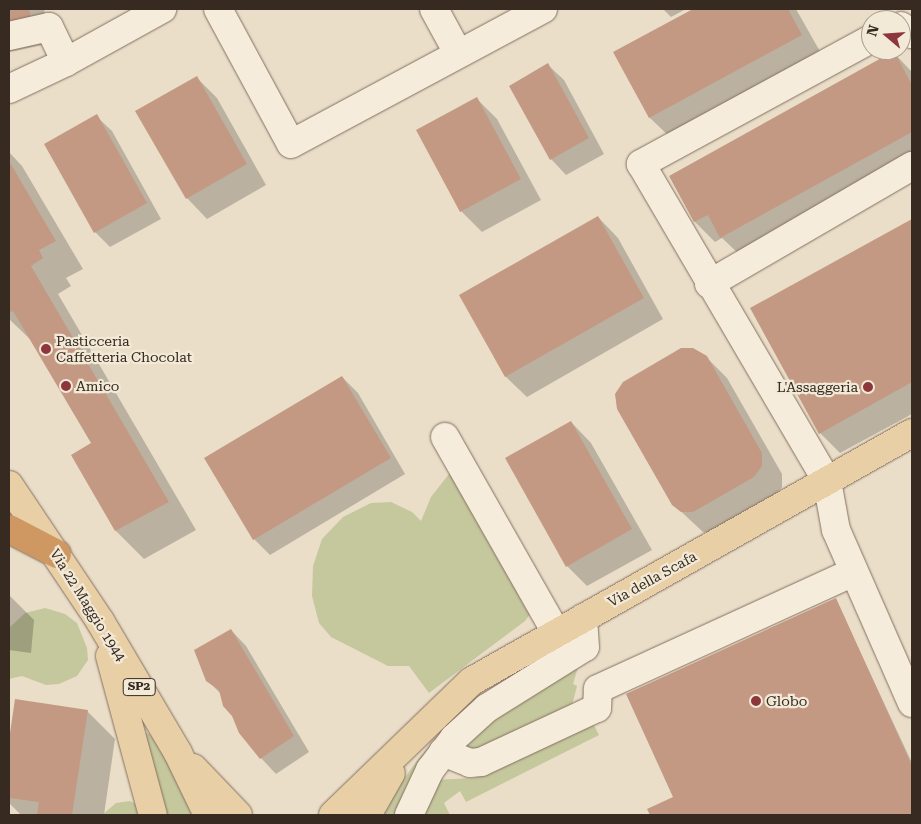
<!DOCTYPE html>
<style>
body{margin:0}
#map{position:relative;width:921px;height:824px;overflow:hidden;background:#eadec9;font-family:"Roboto Serif",serif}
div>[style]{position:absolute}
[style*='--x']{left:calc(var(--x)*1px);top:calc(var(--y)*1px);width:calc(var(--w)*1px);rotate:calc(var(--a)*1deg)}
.green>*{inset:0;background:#c5c79d}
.shadow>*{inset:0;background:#0003}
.building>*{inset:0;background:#c49983}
.roads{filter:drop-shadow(0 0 1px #84705f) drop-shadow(0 0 1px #84705f)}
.minor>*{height:28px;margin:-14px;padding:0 14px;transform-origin:14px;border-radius:14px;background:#f5ecdb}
.major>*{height:28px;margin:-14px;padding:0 14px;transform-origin:14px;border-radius:14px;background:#e8cfa5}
.highway>*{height:28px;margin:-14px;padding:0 14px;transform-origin:14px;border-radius:14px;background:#cf9863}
.dots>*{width:14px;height:14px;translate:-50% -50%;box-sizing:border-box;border:2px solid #f2e9d7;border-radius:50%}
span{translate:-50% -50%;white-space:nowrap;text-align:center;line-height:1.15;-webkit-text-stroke:4.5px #f2e9d7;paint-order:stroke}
.shield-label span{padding:1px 4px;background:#f2e9d7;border:1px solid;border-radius:4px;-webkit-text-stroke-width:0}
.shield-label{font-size:12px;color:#362a21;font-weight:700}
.poi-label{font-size:14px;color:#362a21}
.left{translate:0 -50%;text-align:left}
.right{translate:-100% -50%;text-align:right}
.street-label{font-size:14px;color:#362a21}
.frame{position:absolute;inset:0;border:10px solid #362a21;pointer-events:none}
.north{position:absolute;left:861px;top:10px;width:50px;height:50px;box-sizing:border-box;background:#f2e9d7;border:1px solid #a79d8e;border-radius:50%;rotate:288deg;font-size:14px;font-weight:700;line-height:20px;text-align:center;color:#362a21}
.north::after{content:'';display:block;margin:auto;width:18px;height:22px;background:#8d363c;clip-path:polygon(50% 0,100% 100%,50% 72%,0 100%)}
</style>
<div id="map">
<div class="green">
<div style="clip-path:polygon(456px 465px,534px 609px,525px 621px,429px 693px,409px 666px,388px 666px,331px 637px,319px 623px,312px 596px,313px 566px,322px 539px,343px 517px,371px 503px,391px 502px,412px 512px,421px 521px,431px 497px)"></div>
<div style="clip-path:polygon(45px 608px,65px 614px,77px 623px,87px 648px,88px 660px,77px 676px,59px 684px,46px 685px,22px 676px,9px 679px,9px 628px,25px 613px)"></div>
<div style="clip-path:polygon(579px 664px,573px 684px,577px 686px,571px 709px,471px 754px,459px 749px,476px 730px)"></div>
<div style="clip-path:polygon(592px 721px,599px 735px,466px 802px,460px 791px,444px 803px,450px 815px,418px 815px,430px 780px,475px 778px)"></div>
<div style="clip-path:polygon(441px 732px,400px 815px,378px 815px,419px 758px)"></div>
<div style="clip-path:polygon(144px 733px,150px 734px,200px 815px,161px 815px)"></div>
<div style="clip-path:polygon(130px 801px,139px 806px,142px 815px,102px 815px,116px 803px)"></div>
</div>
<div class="shadow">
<div style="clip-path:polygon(9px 9px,44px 9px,51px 43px,9px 52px)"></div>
<div style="clip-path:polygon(663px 9px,686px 9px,671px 17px)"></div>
<div style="clip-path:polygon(695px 9px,796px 9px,822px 55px,671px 138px,650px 118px,615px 53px)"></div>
<div style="clip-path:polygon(894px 53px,912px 72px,912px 163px,742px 257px,722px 238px,715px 242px,695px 222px,670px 177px)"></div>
<div style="clip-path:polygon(548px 65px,564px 80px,604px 154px,566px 175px,551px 159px)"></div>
<div style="clip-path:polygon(196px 77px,217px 98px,266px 185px,207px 219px,187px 198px)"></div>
<div style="clip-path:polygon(476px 98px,497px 119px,541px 200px,482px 232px,461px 211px,418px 130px)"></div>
<div style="clip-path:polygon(96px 116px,112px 131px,161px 219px,110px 247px,95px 232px)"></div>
<div style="clip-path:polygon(9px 152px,22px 166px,83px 269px,66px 278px,71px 286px,58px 294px,196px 530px,144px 559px,116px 531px,73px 455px,93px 443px,34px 343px,9px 319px)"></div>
<div style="clip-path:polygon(598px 217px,618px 238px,663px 319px,527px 397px,506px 377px,460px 296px)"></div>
<div style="clip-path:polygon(912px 220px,912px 414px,840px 453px,820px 433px,752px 308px)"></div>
<div style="clip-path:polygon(706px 357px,727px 378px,782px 474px,782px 487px,774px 497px,714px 532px,703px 532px,673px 504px)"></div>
<div style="clip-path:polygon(342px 377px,358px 393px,405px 474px,270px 555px,254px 539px,206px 458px)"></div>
<div style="clip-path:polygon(571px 422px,591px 443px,652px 550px,587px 586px,567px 566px)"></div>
<div style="clip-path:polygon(9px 595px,34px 620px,31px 653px,9px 650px)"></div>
<div style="clip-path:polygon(836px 600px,912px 763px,912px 815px,651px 815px,649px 809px,674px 798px)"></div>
<div style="clip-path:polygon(231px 630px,246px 646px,309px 752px,276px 774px,261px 758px,221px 694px,207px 680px)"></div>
<div style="clip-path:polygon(16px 700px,87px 711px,115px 739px,104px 815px,21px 815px,9px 803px,9px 749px)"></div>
</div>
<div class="building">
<div style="clip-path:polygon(9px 9px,29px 9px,32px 23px,9px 28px)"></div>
<div style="clip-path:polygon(693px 9px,788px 9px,802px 35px,649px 118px,613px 52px)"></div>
<div style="clip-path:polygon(894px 51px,912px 85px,912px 132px,720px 238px,708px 215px,694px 222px,669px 176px)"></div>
<div style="clip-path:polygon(548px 63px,589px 138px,550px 160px,509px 86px)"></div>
<div style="clip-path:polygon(197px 76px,247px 164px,186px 199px,135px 111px)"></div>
<div style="clip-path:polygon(477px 97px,521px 179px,460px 212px,416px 130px)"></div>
<div style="clip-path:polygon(97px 114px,147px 203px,94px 233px,44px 144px)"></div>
<div style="clip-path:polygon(9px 161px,56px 241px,39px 250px,43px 258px,31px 266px,169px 502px,115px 531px,71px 455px,91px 443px,13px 311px,9px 313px)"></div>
<div style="clip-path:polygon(598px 216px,644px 298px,505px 377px,459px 295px)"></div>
<div style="clip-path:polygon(912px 219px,912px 382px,819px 434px,750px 308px)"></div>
<div style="clip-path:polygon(681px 348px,693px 348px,707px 356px,762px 453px,762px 466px,754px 477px,693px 512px,681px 512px,672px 505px,617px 409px,615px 394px,623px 382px)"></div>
<div style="clip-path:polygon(342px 376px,391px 458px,253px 540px,204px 458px)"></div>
<div style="clip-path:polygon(571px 421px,632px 529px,566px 567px,505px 458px)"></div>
<div style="clip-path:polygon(836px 598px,912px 766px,912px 815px,650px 815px,647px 809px,673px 797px,626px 694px)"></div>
<div style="clip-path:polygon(231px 629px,294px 736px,260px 759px,239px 733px,232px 716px,223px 706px,219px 690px,206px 681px,194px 650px)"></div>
<div style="clip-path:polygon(15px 699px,88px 710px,72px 815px,37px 815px,39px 802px,9px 798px,9px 740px)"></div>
</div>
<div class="roads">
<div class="minor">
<div style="--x:218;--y:9;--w:153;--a:61.6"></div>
<div style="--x:291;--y:144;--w:286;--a:-28.2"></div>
<div style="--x:434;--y:9;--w:50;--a:61.4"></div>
<div style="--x:901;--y:26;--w:14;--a:36"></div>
<div style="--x:9;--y:36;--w:41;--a:-12.7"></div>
<div style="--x:49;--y:27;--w:39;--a:64"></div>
<div style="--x:871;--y:39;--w:262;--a:151.5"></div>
<div style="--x:641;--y:164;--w:368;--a:59.6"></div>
<div style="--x:827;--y:481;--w:50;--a:79.6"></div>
<div style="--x:836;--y:530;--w:189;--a:66.3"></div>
<div style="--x:9;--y:89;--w:63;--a:-25.3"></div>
<div style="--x:66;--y:62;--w:110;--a:-28.9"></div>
<div style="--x:709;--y:284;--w:235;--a:-30.2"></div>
<div style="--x:445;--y:437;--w:224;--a:60.4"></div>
<div style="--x:443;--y:752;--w:29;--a:22"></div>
<div style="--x:470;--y:763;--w:11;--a:-5"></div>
<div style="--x:481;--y:762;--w:128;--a:-25"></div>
<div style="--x:597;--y:708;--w:19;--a:-87"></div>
<div style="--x:598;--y:689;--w:281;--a:-24.6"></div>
<div style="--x:409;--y:815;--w:50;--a:-65"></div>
<div style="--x:430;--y:770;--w:40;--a:-53"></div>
<div style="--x:454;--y:738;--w:45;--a:-42.3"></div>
<div style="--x:487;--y:708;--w:115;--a:-31.9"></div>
<div style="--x:585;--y:647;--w:29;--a:-94"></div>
</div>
<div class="major">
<div style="--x:9;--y:485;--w:164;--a:56.2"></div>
<div style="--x:100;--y:621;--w:153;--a:59.4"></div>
<div style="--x:178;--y:753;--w:69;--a:64.2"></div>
<div style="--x:110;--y:656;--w:165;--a:74.9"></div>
<div style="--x:193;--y:768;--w:65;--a:46.2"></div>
<div style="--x:333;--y:815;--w:193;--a:-44"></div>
<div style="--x:472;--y:681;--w:505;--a:-29.41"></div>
<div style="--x:367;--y:815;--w:48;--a:-60.3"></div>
</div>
<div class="highway">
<div style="--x:9;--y:529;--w:54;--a:27.5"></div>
</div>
</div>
<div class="dots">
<div style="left:46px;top:349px;background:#8d363c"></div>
<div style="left:66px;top:386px;background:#8d363c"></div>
<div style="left:868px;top:387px;background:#8d363c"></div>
<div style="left:756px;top:701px;background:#8d363c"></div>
</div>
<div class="shield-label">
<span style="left:139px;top:687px">SP2</span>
</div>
<div class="poi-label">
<span class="left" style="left:56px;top:349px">Pasticceria<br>Caffetteria Chocolat</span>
<span class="left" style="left:76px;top:386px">Amico</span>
<span class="right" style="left:858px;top:387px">L'Assaggeria</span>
<span class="left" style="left:766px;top:701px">Globo</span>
</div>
<div class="street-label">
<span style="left:652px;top:579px;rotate:-29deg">Via della Scafa</span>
<span style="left:88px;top:605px;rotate:58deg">Via 22 Maggio 1944</span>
</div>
<div class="frame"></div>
<div class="north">N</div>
</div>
